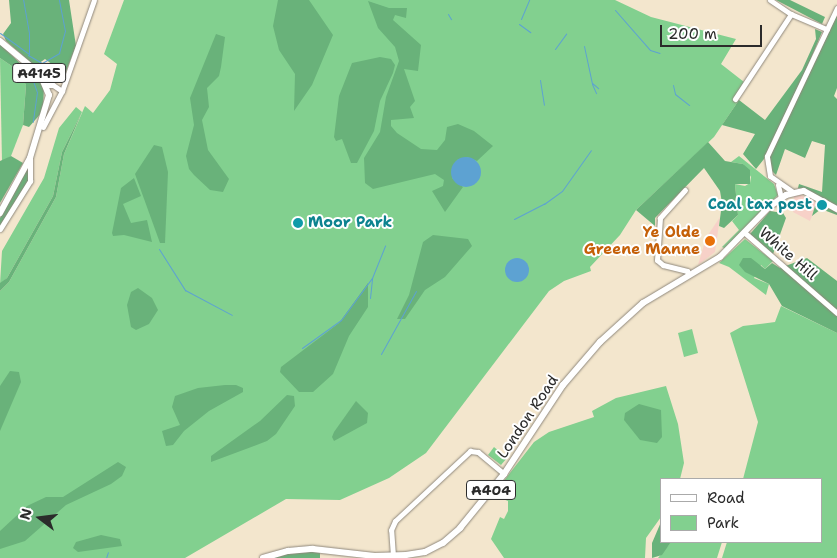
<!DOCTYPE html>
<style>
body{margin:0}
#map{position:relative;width:837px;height:558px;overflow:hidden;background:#f3e6cd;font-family:"Shantell Sans",sans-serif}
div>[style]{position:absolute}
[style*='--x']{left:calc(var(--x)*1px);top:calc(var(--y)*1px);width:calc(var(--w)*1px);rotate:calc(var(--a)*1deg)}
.built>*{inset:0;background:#f7d1c8}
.green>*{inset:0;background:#82d08f}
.forest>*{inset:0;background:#69b27a}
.water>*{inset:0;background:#5da2d2}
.round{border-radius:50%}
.stream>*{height:1px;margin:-0.5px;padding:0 0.5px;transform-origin:0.5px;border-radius:0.5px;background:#5da2d2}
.roads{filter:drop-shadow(0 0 1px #8f887c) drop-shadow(0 0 1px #8f887c)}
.minor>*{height:5px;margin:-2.5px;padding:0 2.5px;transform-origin:2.5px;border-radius:2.5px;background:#fff}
.major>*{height:6px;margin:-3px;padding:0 3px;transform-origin:3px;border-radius:3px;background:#fff}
.dots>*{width:14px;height:14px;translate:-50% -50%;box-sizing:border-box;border:2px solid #fff;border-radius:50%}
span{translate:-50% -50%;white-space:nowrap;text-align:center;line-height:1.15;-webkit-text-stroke:4px #fff;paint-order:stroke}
.shield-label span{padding:1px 4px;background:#fff;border:1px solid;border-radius:4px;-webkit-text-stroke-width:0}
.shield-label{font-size:14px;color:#2b2b2b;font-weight:700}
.culture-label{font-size:15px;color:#0d838f;font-weight:700}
.right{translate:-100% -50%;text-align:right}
.left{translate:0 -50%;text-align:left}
.food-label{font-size:15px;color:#c56008;font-weight:700}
.street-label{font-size:15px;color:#2b2b2b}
.legend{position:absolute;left:660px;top:478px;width:162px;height:65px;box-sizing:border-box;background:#fff;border:1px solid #aaa;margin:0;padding:6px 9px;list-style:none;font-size:15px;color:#2b2b2b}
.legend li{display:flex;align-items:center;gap:10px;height:25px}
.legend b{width:25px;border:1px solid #aaa}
.north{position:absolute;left:15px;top:493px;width:50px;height:50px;-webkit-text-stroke:4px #fff;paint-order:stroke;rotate:285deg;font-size:14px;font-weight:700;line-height:20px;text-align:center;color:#2b2b2b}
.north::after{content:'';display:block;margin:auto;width:18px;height:22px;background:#2b2b2b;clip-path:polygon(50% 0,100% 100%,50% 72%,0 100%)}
.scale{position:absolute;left:660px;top:25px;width:102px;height:22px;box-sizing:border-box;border:2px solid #2b2b2b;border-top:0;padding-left:6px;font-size:15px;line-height:18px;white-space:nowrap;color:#2b2b2b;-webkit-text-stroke:4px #fff;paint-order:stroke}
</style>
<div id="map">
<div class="built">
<div style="clip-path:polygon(799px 194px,817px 203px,810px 221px,793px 212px,794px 195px)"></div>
<div style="clip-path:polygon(720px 217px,715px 252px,698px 265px,706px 238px)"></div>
</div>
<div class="green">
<div style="clip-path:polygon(124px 0,615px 0,651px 17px,736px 39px,721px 64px,744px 82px,735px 96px,739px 100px,714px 137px,636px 210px,620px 235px,590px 267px,591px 271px,564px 281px,549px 291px,426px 453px,389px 478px,340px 500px,286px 499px,185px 558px,0 558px,0 291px,9px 282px,56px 197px,64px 154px,85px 106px,93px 113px,110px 90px,117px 64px,104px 54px)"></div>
<div style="clip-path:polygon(0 58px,19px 71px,26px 85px,23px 125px,11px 156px,2px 162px)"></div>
<div style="clip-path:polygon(76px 107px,82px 112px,62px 152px,53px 196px,7px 278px,0 284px,2px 251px,44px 178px,59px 128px)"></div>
<div style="clip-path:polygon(739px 156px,774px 184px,778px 195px,726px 249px,722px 247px,739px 230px,732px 221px,738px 215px,735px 184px,745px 186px,750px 183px,751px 177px,743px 164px,731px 162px)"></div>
<div style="clip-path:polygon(745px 239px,773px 261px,765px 269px,761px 265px,754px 278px,769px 284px,766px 295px,729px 267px,719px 263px)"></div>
<div style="clip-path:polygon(781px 306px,837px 333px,837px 558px,722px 558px,727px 542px,821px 542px,821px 479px,743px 479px,758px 422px,730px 333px,743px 326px,775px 322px)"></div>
<div style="clip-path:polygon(692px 329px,698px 353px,684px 357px,678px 333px)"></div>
<div style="clip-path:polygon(666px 386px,678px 424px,684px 463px,680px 479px,661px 479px,661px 517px,646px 538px,645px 558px,504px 558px,491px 539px,500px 517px,504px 519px,508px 511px,508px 501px,493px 495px,534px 442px,549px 432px,594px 417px,592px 411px,616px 398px)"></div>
<div style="clip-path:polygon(494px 447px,507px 458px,501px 465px,488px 455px)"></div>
<div style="clip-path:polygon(671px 542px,722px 542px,717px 558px,658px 558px)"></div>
</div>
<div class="forest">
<div style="clip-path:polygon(9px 0,69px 0,76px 46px,65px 74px,45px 59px,35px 66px,6px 41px,3px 34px,11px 23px)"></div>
<div style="clip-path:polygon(278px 0,309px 0,333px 35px,312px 85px,294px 111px,295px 74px,279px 50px,273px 26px)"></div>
<div style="clip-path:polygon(776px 0,790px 0,825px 17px,822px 24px)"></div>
<div style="clip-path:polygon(368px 1px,389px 8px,407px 8px,406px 18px,395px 15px,393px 20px,421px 45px,418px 71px,404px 69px,415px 101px,410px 107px,414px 118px,391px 120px,391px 126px,397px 133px,421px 149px,437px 150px,445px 140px,447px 127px,458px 124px,474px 131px,493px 146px,477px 161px,467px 157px,457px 160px,452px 178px,463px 187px,445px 212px,432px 191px,443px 186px,444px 180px,435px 174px,373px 189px,365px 183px,364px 158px,380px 132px,386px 97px,399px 61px,395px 47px,378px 28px)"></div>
<div style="clip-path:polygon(837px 15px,837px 88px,834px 96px,837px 99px,837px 215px,821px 209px,812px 216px,818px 196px,798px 188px,799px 184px,822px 192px,825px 145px,812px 141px,805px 158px,785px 149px,776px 175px,769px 168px,770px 156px)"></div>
<div style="clip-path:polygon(815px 29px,822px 32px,807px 68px,764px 159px,756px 169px,743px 154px,755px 134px,722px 125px,739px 100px,765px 120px,802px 70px,816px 39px)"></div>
<div style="clip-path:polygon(216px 34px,225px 37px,221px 67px,219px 76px,207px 88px,209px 107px,202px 120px,208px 150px,229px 179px,223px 192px,210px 190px,194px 175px,189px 169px,186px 156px,194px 125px,190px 98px)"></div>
<div style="clip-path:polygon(0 44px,44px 86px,43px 111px,29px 127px,23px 125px,26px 85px,19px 71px,0 58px)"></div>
<div style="clip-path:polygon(380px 57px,391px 59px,395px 65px,393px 73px,380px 101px,374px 131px,357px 163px,351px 163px,342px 139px,336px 141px,334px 137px,339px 96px,352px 63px)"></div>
<div style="clip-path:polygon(82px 112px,64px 154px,56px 197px,9px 282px,0 291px,0 283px,7px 278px,53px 196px,62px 152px)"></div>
<div style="clip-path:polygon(708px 142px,725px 161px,743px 164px,750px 170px,750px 184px,735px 184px,738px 215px,724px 228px,719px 226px,722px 203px,720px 191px,704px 168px,655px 218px,655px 226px,636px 210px)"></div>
<div style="clip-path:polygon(154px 145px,162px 147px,168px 172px,165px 243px,160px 243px,135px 174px)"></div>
<div style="clip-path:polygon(11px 156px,23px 163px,0 203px,0 161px)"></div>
<div style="clip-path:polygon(30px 163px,30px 181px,0 228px,0 218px)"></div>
<div style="clip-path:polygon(134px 178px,141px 196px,123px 204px,131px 223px,147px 220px,152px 242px,124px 235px,113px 236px,112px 233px,121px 188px)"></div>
<div style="clip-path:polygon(770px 211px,783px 213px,786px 218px,773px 254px,750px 234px)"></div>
<div style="clip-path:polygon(433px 235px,468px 239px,472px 246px,445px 277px,425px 290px,405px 319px,397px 319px,409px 295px,423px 242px)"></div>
<div style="clip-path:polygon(743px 258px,751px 258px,765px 269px,772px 263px,780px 268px,807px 258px,837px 281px,837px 333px,782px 306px,769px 284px,745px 272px,739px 265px)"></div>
<div style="clip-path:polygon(368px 283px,368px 307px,349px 336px,333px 374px,313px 392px,299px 392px,280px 372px,281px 367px,339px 323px)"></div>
<div style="clip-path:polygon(138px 288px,152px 298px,158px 310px,149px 324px,136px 330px,131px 327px,127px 305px,131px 292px)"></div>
<div style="clip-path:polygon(10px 371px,19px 372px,21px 382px,0 431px,0 386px)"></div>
<div style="clip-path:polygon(225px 385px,236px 385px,243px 388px,243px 392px,209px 411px,184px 431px,173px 445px,166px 446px,162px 431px,180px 425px,172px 407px,175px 396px,198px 388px)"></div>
<div style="clip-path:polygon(287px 395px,294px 396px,295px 406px,276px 434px,267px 441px,211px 462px,211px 456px,260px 421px)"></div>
<div style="clip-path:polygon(356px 401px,368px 413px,367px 423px,334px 441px,332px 437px,334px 432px)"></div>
<div style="clip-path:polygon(639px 404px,661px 410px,662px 437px,657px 443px,640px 440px,624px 420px,625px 413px)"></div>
<div style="clip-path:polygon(118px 462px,126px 467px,122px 476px,111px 484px,66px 505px,25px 541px,0 549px,0 531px,27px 506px,46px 497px,63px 497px)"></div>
<div style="clip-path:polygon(661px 522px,661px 542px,671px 542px,662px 555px,652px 558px,652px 543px)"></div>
<div style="clip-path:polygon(101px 535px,120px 539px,122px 546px,78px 552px,73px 548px,76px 542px)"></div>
<div style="clip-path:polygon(320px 551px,320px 558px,271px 558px,284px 554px)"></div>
</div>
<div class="water">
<div class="round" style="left:451px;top:157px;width:30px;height:30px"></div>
<div class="round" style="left:505px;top:258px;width:24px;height:24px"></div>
</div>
<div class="stream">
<div style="--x:615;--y:10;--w:53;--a:48.8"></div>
<div style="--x:650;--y:50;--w:10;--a:17"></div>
<div style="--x:448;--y:14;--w:6;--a:59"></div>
<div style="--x:521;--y:19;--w:21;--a:-67"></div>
<div style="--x:519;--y:24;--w:14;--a:36"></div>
<div style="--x:0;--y:33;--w:36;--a:36"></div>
<div style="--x:29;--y:54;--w:21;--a:-90"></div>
<div style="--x:29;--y:33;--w:34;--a:-100"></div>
<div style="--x:584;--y:46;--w:38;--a:78"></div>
<div style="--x:592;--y:83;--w:8;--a:40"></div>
<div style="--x:555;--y:49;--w:19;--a:-54"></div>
<div style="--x:28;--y:55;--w:16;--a:30"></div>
<div style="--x:42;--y:63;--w:20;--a:-30"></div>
<div style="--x:59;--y:53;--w:23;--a:-75"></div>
<div style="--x:65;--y:31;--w:32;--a:-101"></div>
<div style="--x:30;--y:72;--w:21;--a:71"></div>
<div style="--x:37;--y:92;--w:30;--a:98"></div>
<div style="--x:540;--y:80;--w:25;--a:81"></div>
<div style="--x:592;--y:84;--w:10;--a:66"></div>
<div style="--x:673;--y:85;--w:9;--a:77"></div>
<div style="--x:675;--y:94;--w:18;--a:38"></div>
<div style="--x:514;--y:219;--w:34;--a:-27"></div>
<div style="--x:544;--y:204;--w:22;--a:-36"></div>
<div style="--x:562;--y:191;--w:50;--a:-54.7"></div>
<div style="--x:159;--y:249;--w:49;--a:57.6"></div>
<div style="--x:185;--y:290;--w:53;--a:28"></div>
<div style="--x:370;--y:298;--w:20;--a:-84"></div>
<div style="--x:372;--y:278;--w:35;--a:-68"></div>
<div style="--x:302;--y:348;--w:48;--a:-35.7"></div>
<div style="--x:341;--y:320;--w:52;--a:-53.6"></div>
<div style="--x:381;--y:354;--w:72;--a:-60.9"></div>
<div style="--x:106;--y:558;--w:6;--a:-72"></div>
</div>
<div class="roads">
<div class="minor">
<div style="--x:770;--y:0;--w:25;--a:34"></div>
<div style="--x:791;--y:14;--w:39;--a:23"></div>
<div style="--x:47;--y:85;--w:6;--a:0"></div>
<div style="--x:53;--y:85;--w:11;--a:34"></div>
<div style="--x:735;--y:99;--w:102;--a:-56.6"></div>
<div style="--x:43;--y:127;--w:41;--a:-62.2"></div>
<div style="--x:62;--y:91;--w:96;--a:-70.6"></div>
<div style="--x:778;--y:185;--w:13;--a:77"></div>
<div style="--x:685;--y:190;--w:38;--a:132"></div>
<div style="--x:660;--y:218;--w:42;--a:94.1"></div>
<div style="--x:657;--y:260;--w:8;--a:40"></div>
<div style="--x:663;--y:265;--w:25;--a:14"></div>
<div style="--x:687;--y:271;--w:4;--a:63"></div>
<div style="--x:793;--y:192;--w:28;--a:-145"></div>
<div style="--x:770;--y:176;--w:20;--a:-99"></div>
<div style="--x:767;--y:156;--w:164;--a:-64.7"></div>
<div style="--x:0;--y:229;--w:57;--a:-58"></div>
<div style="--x:30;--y:181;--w:23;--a:-90"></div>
<div style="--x:745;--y:233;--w:122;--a:41"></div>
<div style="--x:393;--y:556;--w:26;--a:-94"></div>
<div style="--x:391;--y:530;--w:10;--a:-66"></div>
<div style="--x:395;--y:521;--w:103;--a:-43"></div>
<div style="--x:470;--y:451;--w:8;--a:7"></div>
<div style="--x:478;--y:452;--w:34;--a:40"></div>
</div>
<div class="major">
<div style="--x:0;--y:41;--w:52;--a:39.5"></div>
<div style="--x:40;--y:74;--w:23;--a:67"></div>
<div style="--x:49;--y:95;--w:66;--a:106.8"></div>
<div style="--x:30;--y:158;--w:63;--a:118.6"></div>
<div style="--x:263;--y:558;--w:26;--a:-16"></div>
<div style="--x:288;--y:551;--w:25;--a:-5"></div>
<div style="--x:313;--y:549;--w:62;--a:6.4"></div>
<div style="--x:375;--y:556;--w:31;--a:-2"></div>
<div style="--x:406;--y:555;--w:19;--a:-9"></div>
<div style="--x:425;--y:552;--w:20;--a:-27"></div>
<div style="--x:443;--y:543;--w:23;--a:-41"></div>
<div style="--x:460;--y:528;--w:70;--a:-50.8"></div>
<div style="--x:504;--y:474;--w:107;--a:-56.5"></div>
<div style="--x:563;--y:385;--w:57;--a:-49.3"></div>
<div style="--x:600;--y:342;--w:58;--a:-42.2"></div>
<div style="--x:643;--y:303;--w:90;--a:-30.9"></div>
<div style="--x:720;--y:257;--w:70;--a:-45.6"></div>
<div style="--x:769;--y:207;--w:21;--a:-35"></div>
<div style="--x:786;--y:195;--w:18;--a:-13"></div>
<div style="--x:804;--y:191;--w:38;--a:29"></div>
</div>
</div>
<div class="dots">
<div style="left:822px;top:205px;background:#0f9aa8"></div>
<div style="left:298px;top:223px;background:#0f9aa8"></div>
<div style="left:710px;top:241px;background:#e8710a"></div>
</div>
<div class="shield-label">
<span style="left:39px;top:73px">A4145</span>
<span style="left:491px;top:490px">A404</span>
</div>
<div class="culture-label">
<span class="right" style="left:812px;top:205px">Coal tax post</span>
<span class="left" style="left:308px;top:223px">Moor Park</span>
</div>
<div class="food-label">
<span class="right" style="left:700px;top:241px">Ye Olde<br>Greene Manne</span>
</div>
<div class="street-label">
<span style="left:788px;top:254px;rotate:41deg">White Hill</span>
<span style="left:528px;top:417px;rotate:-56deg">London Road</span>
</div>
<ul class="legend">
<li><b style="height:6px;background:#fff"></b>Road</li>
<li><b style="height:14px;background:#82d08f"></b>Park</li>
</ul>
<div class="north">N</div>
<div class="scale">200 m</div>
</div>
